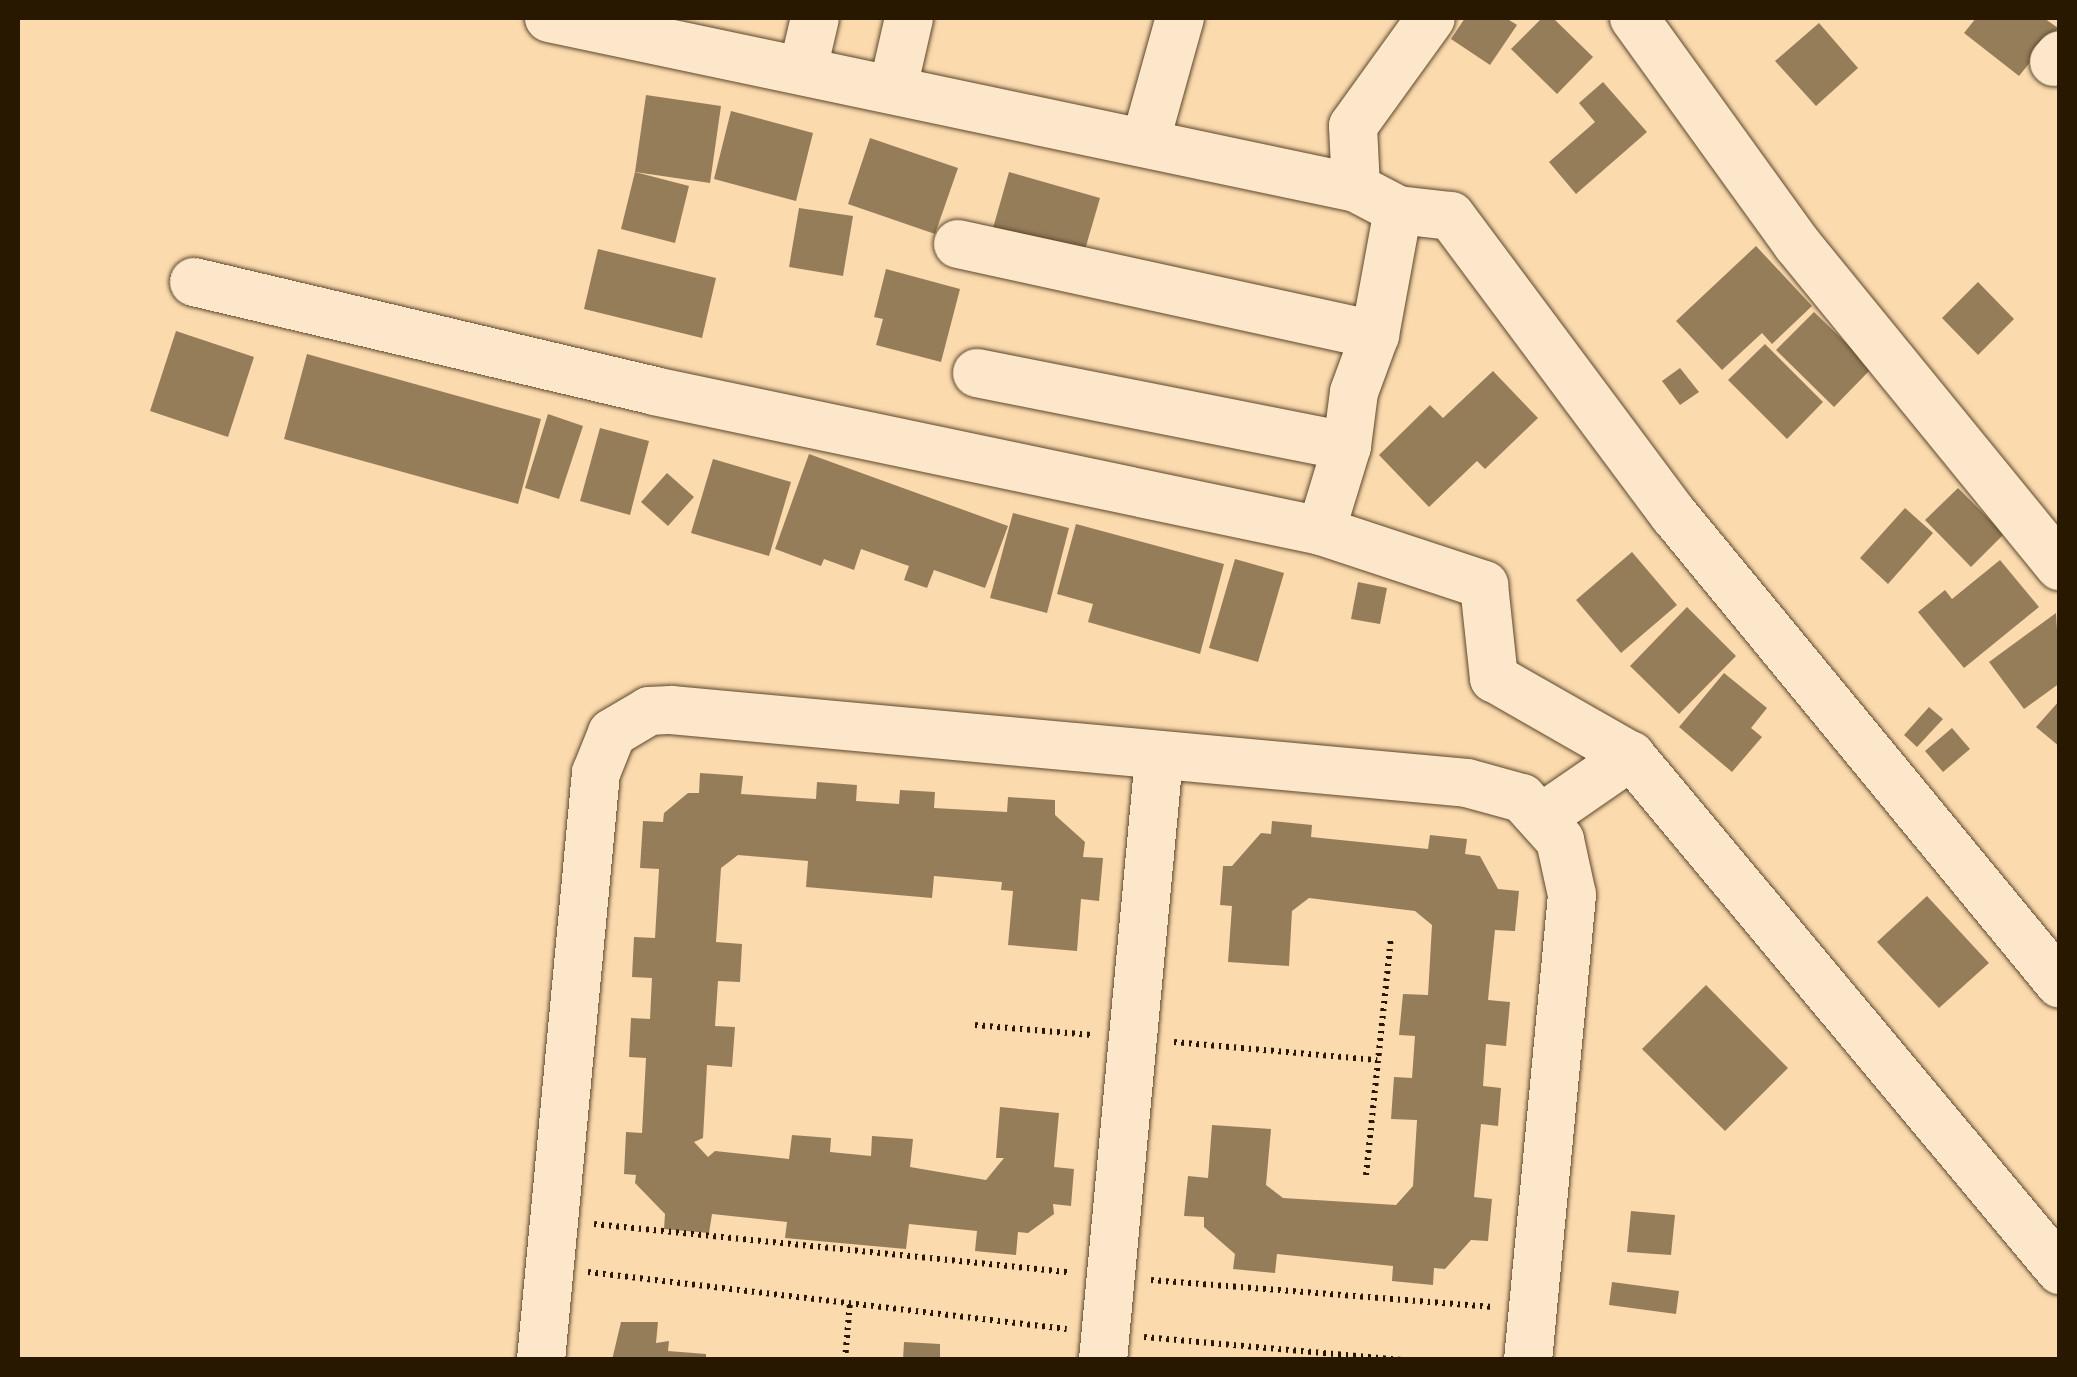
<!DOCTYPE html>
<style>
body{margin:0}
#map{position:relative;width:2077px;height:1377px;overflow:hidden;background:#fbdaae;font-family:"IM FELL French Canon",serif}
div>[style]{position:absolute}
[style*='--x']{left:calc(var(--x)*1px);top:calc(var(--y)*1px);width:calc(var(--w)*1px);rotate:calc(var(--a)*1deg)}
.building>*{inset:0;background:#967d5a}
.path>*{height:6px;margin-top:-3px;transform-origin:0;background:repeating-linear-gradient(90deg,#281800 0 2.5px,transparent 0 7.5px)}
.roads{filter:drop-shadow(0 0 2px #5d482c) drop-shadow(0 0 2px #5d482c)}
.minor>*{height:48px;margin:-24px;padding:0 24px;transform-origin:24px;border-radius:24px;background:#fce7ca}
span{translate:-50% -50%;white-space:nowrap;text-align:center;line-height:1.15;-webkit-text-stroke:10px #fce7ca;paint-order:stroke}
.frame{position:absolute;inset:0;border:20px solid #281800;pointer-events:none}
</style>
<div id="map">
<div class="building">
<div style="clip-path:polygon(1465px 18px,1506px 18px,1517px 25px,1490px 65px,1451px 39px)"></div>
<div style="clip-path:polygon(1542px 18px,1553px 18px,1593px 57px,1557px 94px,1511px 49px)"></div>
<div style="clip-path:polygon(1976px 18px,2044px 18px,2058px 28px,2019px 76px,1964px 33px)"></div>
<div style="clip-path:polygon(1819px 23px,1858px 68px,1816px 106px,1775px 61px)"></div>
<div style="clip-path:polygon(1603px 82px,1647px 132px,1576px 194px,1549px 162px,1595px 122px,1579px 103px)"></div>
<div style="clip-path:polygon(646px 95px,721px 106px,710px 183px,635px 172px)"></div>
<div style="clip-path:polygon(731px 111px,813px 133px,796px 201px,714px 179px)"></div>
<div style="clip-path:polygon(870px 138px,958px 168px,935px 234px,848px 204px)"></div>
<div style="clip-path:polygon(635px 172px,689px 186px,675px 243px,621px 229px)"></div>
<div style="clip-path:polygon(1009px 172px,1100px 198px,1082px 260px,989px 242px)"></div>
<div style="clip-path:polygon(799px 208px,853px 216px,843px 276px,789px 267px)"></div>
<div style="clip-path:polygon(1756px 246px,1812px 306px,1772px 344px,1762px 333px,1722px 370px,1676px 321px)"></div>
<div style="clip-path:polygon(598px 249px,716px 278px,702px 338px,584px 309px)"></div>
<div style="clip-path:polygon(886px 269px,960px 289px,941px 362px,876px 345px,883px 319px,874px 317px)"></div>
<div style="clip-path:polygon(1978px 282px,2014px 319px,1978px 355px,1942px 318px)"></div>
<div style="clip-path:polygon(1814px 312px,1872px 368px,1834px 407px,1776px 350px)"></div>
<div style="clip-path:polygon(176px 331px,254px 357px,228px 437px,150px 411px)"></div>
<div style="clip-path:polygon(1765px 344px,1823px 402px,1787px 439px,1728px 380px)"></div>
<div style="clip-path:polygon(307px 354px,541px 419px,518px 504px,284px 439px)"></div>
<div style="clip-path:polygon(1680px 368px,1699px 392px,1680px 405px,1662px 381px)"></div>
<div style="clip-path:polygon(1493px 371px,1538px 418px,1485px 469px,1477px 461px,1429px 507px,1379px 455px,1430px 405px,1443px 418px)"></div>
<div style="clip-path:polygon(548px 414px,583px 426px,559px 499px,525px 488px)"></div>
<div style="clip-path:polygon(600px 428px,649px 441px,630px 515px,580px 501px)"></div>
<div style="clip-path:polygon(809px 454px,1008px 526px,985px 588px,934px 570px,927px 588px,904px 580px,909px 566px,861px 549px,854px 570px,824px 559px,821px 566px,775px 549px)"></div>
<div style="clip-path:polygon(713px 459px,791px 482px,769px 556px,691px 533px)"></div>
<div style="clip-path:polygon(667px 473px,694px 497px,668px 526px,641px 502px)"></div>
<div style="clip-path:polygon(1958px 488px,2004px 534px,1971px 567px,1925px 520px)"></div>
<div style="clip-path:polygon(1905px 508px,1933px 533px,1888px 584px,1860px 558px)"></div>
<div style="clip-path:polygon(1013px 513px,1069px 528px,1047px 613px,990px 598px)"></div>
<div style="clip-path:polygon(1076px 524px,1224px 564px,1200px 654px,1088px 622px,1093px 604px,1057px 594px)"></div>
<div style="clip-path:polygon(1632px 552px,1677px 605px,1621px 653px,1576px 600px)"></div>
<div style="clip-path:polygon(1235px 559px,1284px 573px,1258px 662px,1209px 648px)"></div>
<div style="clip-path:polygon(2000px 560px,2039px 607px,1964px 668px,1918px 612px,1945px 590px,1952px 599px)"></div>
<div style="clip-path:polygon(1358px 582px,1387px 588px,1380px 624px,1351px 619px)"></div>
<div style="clip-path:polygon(1687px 607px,1736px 656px,1679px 714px,1630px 666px)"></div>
<div style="clip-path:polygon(2056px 613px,2060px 683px,2024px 709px,1989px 662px)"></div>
<div style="clip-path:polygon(1724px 673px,1767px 708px,1751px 728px,1762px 737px,1732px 772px,1679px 727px)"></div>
<div style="clip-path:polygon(2060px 700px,2060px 747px,2036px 727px)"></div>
<div style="clip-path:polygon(1929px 707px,1943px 719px,1917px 747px,1904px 735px)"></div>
<div style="clip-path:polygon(1952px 728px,1970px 749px,1943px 772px,1925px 751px)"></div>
<div style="clip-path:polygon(700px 773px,743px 776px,741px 794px,816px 799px,817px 782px,857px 785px,856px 801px,899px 804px,900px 790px,935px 792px,934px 808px,1007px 812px,1008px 797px,1055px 800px,1055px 815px,1085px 842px,1083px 857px,1103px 858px,1099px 901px,1081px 899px,1077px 951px,1008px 945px,1013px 891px,1001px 890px,1002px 882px,934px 876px,932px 898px,806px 887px,808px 861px,738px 855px,721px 868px,716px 942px,742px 944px,740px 982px,718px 981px,715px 1026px,735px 1027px,732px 1067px,707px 1065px,703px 1138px,694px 1142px,708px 1157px,715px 1151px,789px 1159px,792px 1135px,831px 1138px,830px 1152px,871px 1156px,872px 1136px,913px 1139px,910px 1167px,986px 1180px,1004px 1158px,996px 1158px,1000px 1107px,1059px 1113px,1054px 1167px,1074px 1169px,1071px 1206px,1053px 1204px,1054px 1214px,1028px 1233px,1018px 1232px,1016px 1255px,975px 1251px,977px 1231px,909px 1224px,906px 1249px,785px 1238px,787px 1222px,712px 1214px,709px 1233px,664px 1229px,665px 1214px,635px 1183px,636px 1175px,624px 1174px,626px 1132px,642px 1133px,646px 1058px,629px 1057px,631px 1018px,650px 1019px,652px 978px,632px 977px,634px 937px,655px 938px,659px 869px,640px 868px,643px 821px,663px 822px,664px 813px,688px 793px,699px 793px)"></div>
<div style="clip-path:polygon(1272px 821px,1312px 825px,1311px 837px,1428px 849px,1430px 835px,1467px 839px,1465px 854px,1480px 856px,1498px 889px,1519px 891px,1515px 931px,1495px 930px,1488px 1000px,1510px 1002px,1506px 1046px,1486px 1044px,1483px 1086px,1501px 1088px,1498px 1126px,1481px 1124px,1474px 1197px,1492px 1199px,1488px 1241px,1471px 1240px,1445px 1269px,1434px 1268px,1433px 1285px,1392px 1281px,1393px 1266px,1277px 1254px,1275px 1273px,1233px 1269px,1235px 1254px,1204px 1227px,1204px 1217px,1184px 1216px,1188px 1176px,1208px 1178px,1212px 1125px,1271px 1129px,1266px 1185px,1283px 1198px,1396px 1205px,1413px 1186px,1417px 1120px,1391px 1119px,1394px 1077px,1412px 1078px,1415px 1036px,1399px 1035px,1403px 994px,1428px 995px,1432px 925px,1415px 911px,1309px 898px,1292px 911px,1289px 966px,1228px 962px,1232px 906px,1220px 905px,1223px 866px,1232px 866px,1261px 833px,1271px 834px)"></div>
<div style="clip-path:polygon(1927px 896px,1989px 963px,1939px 1008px,1877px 942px)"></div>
<div style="clip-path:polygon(1706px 985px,1788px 1068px,1725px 1131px,1642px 1049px)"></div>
<div style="clip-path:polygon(1631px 1211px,1675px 1215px,1671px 1255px,1627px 1252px)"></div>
<div style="clip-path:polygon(1612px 1282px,1679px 1291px,1676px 1314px,1609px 1305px)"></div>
<div style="clip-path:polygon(621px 1322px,658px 1322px,656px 1343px,669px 1341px,668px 1351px,706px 1354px,706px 1360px,612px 1360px)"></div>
<div style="clip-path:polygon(904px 1342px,940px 1344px,940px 1360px,903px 1360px)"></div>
</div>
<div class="path">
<div style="--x:975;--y:1025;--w:117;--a:4.9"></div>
<div style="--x:1174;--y:1042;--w:204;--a:5.1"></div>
<div style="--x:1366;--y:1175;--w:239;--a:-84"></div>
<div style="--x:594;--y:1224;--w:477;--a:5.8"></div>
<div style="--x:588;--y:1272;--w:482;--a:6.8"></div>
<div style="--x:1151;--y:1280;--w:343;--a:4.5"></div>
<div style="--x:1144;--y:1337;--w:259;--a:5.1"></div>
<div style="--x:845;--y:1360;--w:58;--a:-85.1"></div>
</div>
<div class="roads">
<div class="minor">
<div style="--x:549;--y:18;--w:825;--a:11.9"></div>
<div style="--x:1356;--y:188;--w:47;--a:27.6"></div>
<div style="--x:1398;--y:210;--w:53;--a:6.5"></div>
<div style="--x:1451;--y:216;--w:373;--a:53.3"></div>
<div style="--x:1674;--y:515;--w:607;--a:50.54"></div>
<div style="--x:1634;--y:18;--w:279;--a:54.2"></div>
<div style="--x:1797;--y:244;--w:416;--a:50.8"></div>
<div style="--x:2054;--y:62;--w:9;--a:-49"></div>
<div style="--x:803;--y:69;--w:52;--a:-76.8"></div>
<div style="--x:893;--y:88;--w:72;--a:-77.1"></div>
<div style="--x:1145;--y:143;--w:130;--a:-74.4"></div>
<div style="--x:1356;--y:188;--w:62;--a:-92.8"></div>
<div style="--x:1353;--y:126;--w:133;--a:-54.2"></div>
<div style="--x:958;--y:244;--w:427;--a:12.3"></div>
<div style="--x:194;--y:282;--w:473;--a:13.3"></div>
<div style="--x:654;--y:391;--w:682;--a:11.85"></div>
<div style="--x:1321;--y:531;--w:89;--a:-73"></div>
<div style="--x:1347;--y:446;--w:54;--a:-82.6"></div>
<div style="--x:1354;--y:392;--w:61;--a:-69.8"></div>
<div style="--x:1375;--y:335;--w:127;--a:-79.6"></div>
<div style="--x:977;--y:373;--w:377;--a:11.2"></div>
<div style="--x:1321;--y:531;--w:172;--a:18.3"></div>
<div style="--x:1484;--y:585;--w:94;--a:83.9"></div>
<div style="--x:1494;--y:678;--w:158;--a:29.7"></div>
<div style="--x:1631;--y:756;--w:670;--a:50.15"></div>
<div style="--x:1544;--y:816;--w:106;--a:-34.6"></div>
<div style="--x:541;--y:1360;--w:590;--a:-84.65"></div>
<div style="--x:596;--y:773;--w:43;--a:-68.2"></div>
<div style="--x:612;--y:733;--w:43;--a:-30.7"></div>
<div style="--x:649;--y:711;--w:22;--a:-3"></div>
<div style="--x:671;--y:710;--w:799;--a:5.24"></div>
<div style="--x:1467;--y:783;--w:57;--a:15.3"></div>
<div style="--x:1522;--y:798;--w:57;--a:47.9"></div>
<div style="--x:1560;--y:840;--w:56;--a:77.7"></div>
<div style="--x:1572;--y:895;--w:467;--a:95.4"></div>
<div style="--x:1103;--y:1360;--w:606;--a:-84.69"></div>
</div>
</div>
<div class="frame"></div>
</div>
